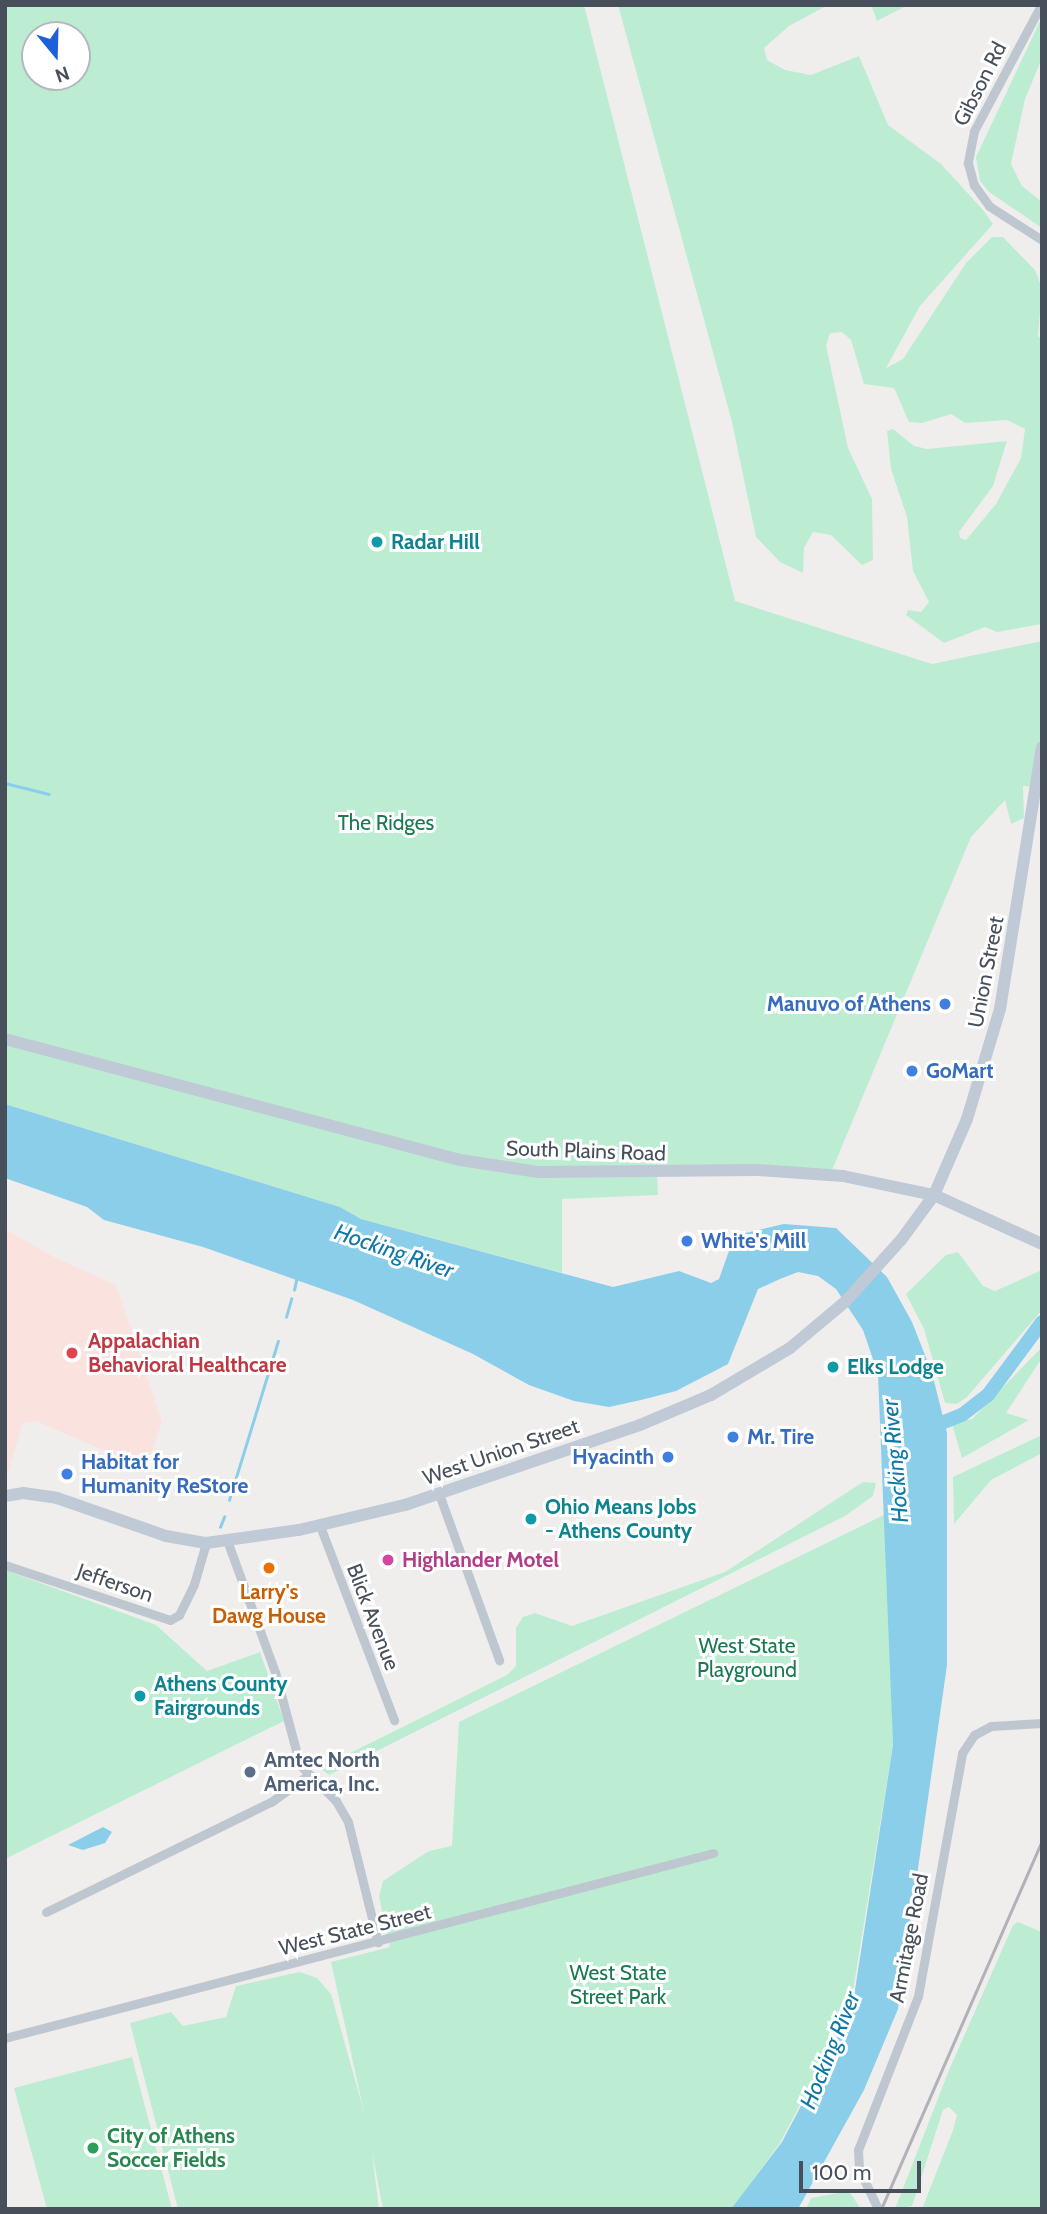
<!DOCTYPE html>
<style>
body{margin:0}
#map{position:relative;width:1047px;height:2214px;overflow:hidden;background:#f0eeed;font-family:Cabin,sans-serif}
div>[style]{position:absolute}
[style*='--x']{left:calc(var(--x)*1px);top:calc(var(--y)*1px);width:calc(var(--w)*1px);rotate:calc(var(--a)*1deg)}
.medical>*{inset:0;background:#fae3de}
.green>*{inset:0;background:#bcedd3}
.water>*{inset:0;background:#8bcee9}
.stream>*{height:2.5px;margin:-1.25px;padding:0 1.25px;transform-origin:1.25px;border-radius:1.25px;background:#8bcee9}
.river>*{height:14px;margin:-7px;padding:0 7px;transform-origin:7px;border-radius:7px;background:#8bcee9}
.street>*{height:9px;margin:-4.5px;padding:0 4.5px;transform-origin:4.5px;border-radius:4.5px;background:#bec7cf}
.secondary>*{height:12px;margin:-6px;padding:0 6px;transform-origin:6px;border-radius:6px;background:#c0c9d6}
.rail>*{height:2.5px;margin:-1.25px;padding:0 1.25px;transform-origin:1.25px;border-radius:1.25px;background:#b0b2b8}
.dots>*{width:19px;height:19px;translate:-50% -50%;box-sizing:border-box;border:4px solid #fff;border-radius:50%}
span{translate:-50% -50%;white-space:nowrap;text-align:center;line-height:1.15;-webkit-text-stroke:6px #fff;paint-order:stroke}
.street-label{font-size:21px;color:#464f5a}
.culture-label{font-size:21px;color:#0d838f;font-weight:700}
.left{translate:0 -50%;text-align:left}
.park-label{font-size:21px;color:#197a51}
.shop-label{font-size:21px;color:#366cbe;font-weight:700}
.right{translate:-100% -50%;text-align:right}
.health-label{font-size:21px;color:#be3a42;font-weight:700}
.hotel-label{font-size:21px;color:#b23c85;font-weight:700}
.food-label{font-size:21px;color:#c56008;font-weight:700}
.service-label{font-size:21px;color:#4e5e75;font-weight:700}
.leisure-label{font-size:21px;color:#27864d;font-weight:700}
.water-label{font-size:23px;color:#1078a4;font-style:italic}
.frame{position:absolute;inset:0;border:7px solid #464f5a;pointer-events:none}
.north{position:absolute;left:21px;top:21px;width:70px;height:70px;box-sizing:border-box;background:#fff;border:2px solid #b5b9bd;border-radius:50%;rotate:161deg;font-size:19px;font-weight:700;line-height:28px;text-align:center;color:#464f5a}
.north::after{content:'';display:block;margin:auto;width:24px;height:32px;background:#1d60da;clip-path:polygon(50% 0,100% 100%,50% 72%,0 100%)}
.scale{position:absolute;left:799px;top:2161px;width:122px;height:32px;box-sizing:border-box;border:4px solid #464f5a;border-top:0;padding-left:9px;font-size:21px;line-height:24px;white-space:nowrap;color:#464f5a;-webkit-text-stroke:5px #fff;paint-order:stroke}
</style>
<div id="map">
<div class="medical">
<div style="clip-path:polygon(5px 1229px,54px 1257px,116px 1285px,162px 1422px,151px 1454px,137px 1465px,36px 1421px,23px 1423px,5px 1482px)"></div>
</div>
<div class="green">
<div style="clip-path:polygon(evenodd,5px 5px,584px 5px,735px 601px,932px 664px,1042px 641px,1042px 747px,1036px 787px,1023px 786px,1024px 818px,1011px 824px,1005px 800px,971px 837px,830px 1175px,657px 1175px,658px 1195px,562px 1199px,562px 1273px,361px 1219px,340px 1207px,5px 1104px,5px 5px,35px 35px,77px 35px,77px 77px,35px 77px,35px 35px)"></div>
<div style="clip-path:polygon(618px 5px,828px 5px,789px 26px,764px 48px,767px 60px,785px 70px,811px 75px,859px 56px,888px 125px,941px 164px,984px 211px,993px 224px,920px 306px,886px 368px,903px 359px,966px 263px,992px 237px,1003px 237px,1035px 270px,1042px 288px,1038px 336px,1042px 340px,1042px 624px,997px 632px,985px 627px,944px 643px,906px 615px,908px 610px,921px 612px,929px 602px,913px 571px,907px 517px,891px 469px,887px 431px,893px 429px,914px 446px,927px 449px,1007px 441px,993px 486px,959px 532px,960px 538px,966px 540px,996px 504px,1021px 458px,1025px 429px,1007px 420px,965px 423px,951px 414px,922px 423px,909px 422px,894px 388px,864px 384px,851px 340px,842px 332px,830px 333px,826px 345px,848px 448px,872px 499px,873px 560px,862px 565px,831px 535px,813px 532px,804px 548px,803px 573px,780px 562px,756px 537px,732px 422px)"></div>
<div style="clip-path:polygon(871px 5px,908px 5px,877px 21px)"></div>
<div style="clip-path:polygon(1042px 17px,1042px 58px,1025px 99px,1011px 164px,1022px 186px,1042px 202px,1042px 228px,989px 192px,980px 181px,976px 157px)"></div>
<div style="clip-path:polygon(958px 1252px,983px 1286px,995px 1291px,1042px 1270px,1042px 1310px,967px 1397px,957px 1404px,945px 1403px,924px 1329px,906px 1294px,946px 1255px)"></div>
<div style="clip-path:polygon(1042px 1347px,1042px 1358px,1006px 1413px,1029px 1420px,962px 1458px,952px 1424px,972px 1419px)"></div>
<div style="clip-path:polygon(1042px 1435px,1042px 1453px,991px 1480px,954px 1524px,953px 1477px)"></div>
<div style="clip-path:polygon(863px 1482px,876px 1483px,873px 1496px,845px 1516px,329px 1775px,320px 1768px,507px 1675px,516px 1666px,516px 1628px,523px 1617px,535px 1613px,572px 1626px,725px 1572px)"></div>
<div style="clip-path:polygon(886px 1514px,893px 1745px,850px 2009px,780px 2143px,732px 2209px,383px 2209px,372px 2152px,379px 2209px,178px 2209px,130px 2023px,171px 2012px,183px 2026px,226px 2017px,236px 1986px,300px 1972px,317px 1978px,331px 1994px,364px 2112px,331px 1962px,390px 1947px,379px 1897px,383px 1881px,429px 1851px,452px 1846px,459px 1722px)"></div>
<div style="clip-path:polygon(5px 1570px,156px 1625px,207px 1671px,260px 1652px,284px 1721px,5px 1859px)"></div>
<div style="clip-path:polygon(1018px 1922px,1042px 1932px,1042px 2209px,922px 2209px,953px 2130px,957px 2115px,949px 2107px,943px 2110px,912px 2206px,895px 2209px,949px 2070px,1013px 1925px)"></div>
<div style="clip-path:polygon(132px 2057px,172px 2209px,47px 2209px,14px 2088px)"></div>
<div style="clip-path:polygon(849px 2191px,861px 2209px,806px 2209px,811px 2198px)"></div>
</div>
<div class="water">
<div style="clip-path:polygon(5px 1104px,340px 1207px,361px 1219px,613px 1287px,679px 1271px,711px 1283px,719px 1279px,730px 1248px,741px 1234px,784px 1224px,836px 1228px,887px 1277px,912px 1322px,932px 1373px,947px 1433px,947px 1665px,898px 2009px,864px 2090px,798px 2209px,731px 2209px,782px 2142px,852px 2009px,893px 1745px,878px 1374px,863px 1330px,836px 1289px,818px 1276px,798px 1272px,780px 1279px,758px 1289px,728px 1364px,676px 1391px,641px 1400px,609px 1407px,574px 1401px,529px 1385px,473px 1354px,353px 1300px,203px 1247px,104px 1220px,87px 1207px,5px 1178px)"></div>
<div style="clip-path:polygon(103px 1827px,112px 1832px,105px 1843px,83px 1850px,68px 1845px)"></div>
</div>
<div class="stream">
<div style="--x:5;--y:783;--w:45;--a:14"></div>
<div style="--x:294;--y:1290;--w:14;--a:-78"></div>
<div style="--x:286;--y:1317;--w:19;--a:-74"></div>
<div style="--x:229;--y:1500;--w:166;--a:-72.9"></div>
<div style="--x:220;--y:1527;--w:11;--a:-68"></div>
</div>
<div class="river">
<div style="--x:929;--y:1428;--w:35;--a:-22"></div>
<div style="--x:962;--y:1415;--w:33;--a:-38"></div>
<div style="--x:988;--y:1395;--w:91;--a:-53.5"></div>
</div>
<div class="street">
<div style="--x:1041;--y:5;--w:143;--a:118"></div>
<div style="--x:974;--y:131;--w:33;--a:101"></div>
<div style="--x:968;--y:163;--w:23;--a:75"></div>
<div style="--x:974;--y:185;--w:26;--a:54"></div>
<div style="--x:989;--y:206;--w:63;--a:32.7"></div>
<div style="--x:439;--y:1494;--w:177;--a:70.1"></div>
<div style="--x:320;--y:1526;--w:208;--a:69.1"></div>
<div style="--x:228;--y:1543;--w:137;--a:70"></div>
<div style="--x:275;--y:1672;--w:96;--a:75"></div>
<div style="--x:300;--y:1765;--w:51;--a:45"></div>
<div style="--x:336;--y:1801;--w:24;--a:60"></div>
<div style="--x:348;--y:1822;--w:124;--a:76"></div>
<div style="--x:5;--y:1565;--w:174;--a:18.4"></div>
<div style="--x:170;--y:1620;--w:10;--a:-29"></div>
<div style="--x:179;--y:1615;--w:34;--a:-64"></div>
<div style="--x:194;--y:1584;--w:43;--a:-73.7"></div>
<div style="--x:46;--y:1912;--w:250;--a:-26.1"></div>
<div style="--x:271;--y:1802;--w:44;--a:-35.8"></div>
<div style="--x:5;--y:2038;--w:732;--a:-14.64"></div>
<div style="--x:878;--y:2209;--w:44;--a:-115.4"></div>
<div style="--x:859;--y:2169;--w:19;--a:-93"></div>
<div style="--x:858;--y:2150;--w:165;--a:-68.7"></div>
<div style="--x:918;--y:1996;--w:247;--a:-79.7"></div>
<div style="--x:962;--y:1753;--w:22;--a:-56"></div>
<div style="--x:974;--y:1735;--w:19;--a:-28"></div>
<div style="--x:991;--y:1726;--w:51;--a:-3.4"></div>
</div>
<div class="secondary">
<div style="--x:5;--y:1039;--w:471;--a:14.9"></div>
<div style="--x:460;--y:1160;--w:79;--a:8.7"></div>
<div style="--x:538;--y:1172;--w:219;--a:-0.5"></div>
<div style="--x:757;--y:1170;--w:86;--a:4"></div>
<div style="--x:843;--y:1176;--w:93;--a:11.8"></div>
<div style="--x:934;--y:1195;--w:119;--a:24.4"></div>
<div style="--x:5;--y:1496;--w:18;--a:-9"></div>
<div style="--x:23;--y:1493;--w:34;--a:8"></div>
<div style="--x:57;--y:1498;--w:115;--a:19.2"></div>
<div style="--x:166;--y:1536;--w:41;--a:9.9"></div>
<div style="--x:206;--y:1543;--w:94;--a:-8"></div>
<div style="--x:299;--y:1530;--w:109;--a:-13.3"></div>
<div style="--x:405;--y:1505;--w:248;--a:-18.8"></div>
<div style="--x:640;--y:1425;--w:77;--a:-22.9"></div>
<div style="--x:711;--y:1395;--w:92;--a:-30.7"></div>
<div style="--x:790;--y:1348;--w:73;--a:-40"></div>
<div style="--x:846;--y:1301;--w:82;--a:-48"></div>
<div style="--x:901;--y:1240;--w:56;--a:-53.7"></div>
<div style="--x:934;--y:1195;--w:83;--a:-66.5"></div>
<div style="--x:967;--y:1119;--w:115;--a:-73.3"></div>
<div style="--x:1000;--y:1009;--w:265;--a:-80.9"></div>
</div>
<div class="rail">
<div style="--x:881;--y:2209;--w:403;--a:-66.4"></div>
</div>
<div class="dots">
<div style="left:377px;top:542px;background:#0f9aa8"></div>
<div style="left:945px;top:1004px;background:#3f7fe0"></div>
<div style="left:912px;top:1071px;background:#3f7fe0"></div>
<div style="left:687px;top:1241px;background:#3f7fe0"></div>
<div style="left:72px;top:1353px;background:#e0444e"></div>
<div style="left:833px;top:1367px;background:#0f9aa8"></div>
<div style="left:733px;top:1437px;background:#3f7fe0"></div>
<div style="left:668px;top:1457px;background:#3f7fe0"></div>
<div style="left:67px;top:1474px;background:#3f7fe0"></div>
<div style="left:531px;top:1519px;background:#0f9aa8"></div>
<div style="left:388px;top:1560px;background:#d1479c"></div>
<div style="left:269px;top:1568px;background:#e8710a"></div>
<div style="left:140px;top:1696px;background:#0f9aa8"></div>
<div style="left:250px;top:1772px;background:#5c6f8a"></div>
<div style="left:93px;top:2148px;background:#2e9e5b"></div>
</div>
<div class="street-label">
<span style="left:980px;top:84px;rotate:-63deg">Gibson Rd</span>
<span style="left:986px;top:972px;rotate:-79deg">Union Street</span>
<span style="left:586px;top:1151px;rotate:2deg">South Plains Road</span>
<span style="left:501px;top:1452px;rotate:-19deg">West Union Street</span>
<span style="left:115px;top:1583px;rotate:19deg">Jefferson</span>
<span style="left:373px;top:1617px;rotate:69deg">Blick Avenue</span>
<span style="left:355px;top:1930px;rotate:-14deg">West State Street</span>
<span style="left:909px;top:1938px;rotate:-79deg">Armitage Road</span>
</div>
<div class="culture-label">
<span class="left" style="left:391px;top:542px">Radar Hill</span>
<span class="left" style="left:847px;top:1367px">Elks Lodge</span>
<span class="left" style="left:545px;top:1519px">Ohio Means Jobs<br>- Athens County</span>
<span class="left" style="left:154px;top:1696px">Athens County<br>Fairgrounds</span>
</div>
<div class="park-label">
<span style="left:386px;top:823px">The Ridges</span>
<span style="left:747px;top:1658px">West State<br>Playground</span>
<span style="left:618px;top:1985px">West State<br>Street Park</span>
</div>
<div class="shop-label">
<span class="right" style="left:931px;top:1004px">Manuvo of Athens</span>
<span class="left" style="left:926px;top:1071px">GoMart</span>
<span class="left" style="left:701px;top:1241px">White's Mill</span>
<span class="left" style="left:747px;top:1437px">Mr. Tire</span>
<span class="right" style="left:654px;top:1457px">Hyacinth</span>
<span class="left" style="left:81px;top:1474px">Habitat for<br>Humanity ReStore</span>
</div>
<div class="health-label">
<span class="left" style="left:88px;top:1353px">Appalachian<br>Behavioral Healthcare</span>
</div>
<div class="hotel-label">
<span class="left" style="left:402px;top:1560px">Highlander Motel</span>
</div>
<div class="food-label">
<span style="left:269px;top:1604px">Larry's<br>Dawg House</span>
</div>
<div class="service-label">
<span class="left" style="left:264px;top:1772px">Amtec North<br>America, Inc.</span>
</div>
<div class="leisure-label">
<span class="left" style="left:107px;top:2148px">City of Athens<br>Soccer Fields</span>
</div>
<div class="water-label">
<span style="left:394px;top:1251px;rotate:19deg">Hocking River</span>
<span style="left:895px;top:1461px;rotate:-95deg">Hocking River</span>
<span style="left:830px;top:2050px;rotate:-68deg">Hocking River</span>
</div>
<div class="frame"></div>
<div class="north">N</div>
<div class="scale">100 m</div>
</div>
